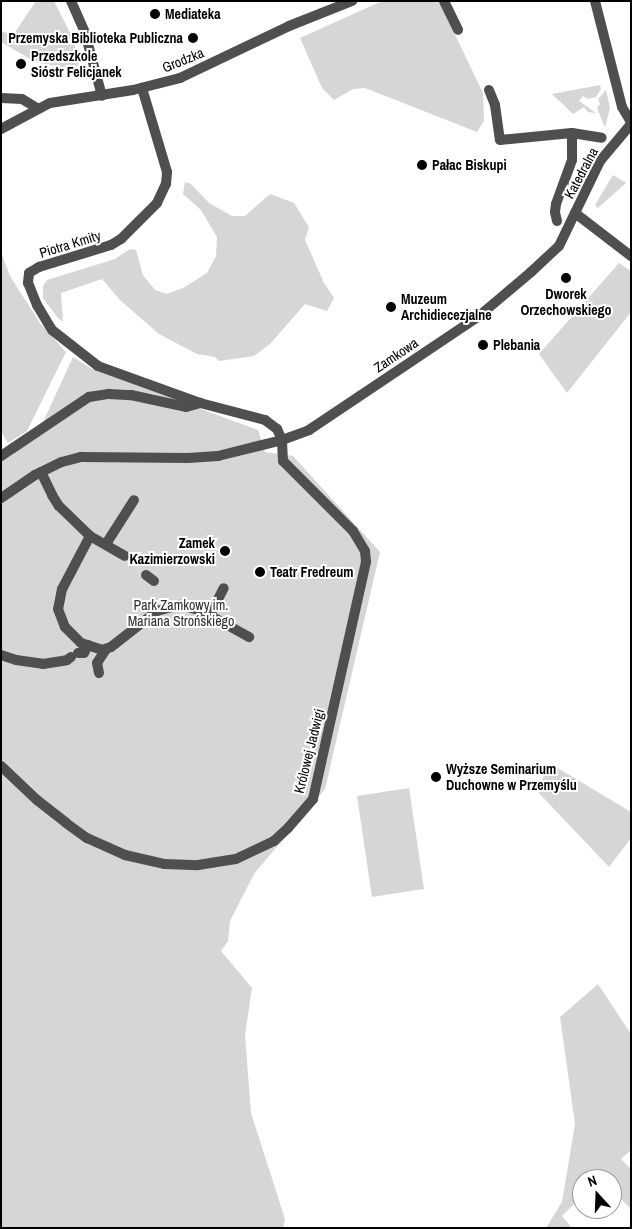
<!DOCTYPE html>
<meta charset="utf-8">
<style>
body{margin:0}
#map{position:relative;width:632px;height:1229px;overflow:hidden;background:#fff;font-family:"Archivo Narrow",sans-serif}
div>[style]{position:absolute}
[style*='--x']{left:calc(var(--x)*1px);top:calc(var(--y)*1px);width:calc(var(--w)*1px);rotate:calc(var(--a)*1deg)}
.green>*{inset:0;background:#d6d6d6}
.pedestrian-tunnel>*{height:10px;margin-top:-5px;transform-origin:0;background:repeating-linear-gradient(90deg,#d9d9d9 0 10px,transparent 0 15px)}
.pedestrian>*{height:10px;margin:-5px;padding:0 5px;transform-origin:5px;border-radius:5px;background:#4f4f4f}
.minor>*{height:10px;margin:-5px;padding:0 5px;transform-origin:5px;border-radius:5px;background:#4f4f4f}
.dots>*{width:14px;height:14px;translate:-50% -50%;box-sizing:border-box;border:2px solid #fff;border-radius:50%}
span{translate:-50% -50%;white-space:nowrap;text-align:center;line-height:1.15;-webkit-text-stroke:4px #fff;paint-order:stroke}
.poi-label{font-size:14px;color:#000;font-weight:700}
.left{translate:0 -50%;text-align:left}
.right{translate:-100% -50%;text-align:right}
.street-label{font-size:14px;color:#000}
.park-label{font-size:14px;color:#2d2d2d}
.frame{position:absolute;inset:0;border:2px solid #000;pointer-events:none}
.north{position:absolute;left:572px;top:1169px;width:50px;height:50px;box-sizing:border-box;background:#fff;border:1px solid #999;border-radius:50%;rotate:340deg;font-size:14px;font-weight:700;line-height:20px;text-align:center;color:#000}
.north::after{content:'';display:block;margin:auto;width:18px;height:22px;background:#000;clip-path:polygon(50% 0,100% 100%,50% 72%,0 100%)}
</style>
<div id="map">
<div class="green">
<div style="clip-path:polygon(36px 1px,54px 1px,73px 39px,80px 66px,61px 67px,35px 62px,1px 42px,1px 31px,13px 35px)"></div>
<div style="clip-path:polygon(382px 1px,439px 1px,483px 93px,484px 121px,477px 132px,365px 88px,353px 89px,334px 100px,322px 88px,300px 38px)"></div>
<div style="clip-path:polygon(600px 85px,601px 89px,596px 97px,588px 99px,583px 96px,579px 101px,596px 113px,588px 112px,584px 107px,573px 114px,552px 94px)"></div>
<div style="clip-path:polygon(606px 90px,610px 108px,605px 128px,597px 108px,600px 104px,598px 99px)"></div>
<div style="clip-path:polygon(613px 175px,626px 183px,598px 208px,595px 205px)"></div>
<div style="clip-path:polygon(185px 182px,191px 184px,209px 203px,232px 216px,245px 216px,270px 194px,294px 203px,309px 227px,305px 240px,324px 283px,334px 298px,327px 311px,305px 304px,270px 344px,254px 356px,219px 361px,215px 357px,197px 354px,159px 334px,121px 301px,102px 279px,61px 293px,63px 322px,58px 318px,43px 298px,43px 286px,47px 280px,115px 259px,130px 249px,136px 250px,143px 275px,155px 290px,167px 294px,185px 287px,207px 273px,216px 256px,217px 237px,201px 210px,183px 194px)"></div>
<div style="clip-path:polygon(1px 252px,10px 276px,40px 323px,66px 352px,27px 431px,8px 443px,1px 432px)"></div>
<div style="clip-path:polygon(619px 263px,631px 271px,631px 312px,567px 393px,539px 354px)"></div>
<div style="clip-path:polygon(73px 357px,92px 369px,258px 430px,265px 452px,293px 456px,380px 552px,325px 789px,254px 874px,230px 921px,228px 941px,221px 951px,252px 988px,245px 1035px,251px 1113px,285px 1219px,283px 1228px,1px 1228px,1px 460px,38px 433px)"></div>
<div style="clip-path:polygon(551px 764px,631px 812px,631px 838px,609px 867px,536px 790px)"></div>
<div style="clip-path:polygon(409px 788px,424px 889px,372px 897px,357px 796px)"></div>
<div style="clip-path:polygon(598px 984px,631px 1034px,631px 1150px,621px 1159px,631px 1169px,631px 1209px,612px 1190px,612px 1179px,582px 1179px,582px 1196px,562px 1216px,572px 1228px,546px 1228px,562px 1202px,575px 1124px,560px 1017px)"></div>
</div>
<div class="pedestrian-tunnel">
<div style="--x:125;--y:556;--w:28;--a:42"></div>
</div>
<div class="pedestrian">
<div style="--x:444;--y:1;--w:32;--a:64"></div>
<div style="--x:489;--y:90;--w:16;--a:68"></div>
<div style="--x:495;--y:105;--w:35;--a:82"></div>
<div style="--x:500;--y:140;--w:72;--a:-5.6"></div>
<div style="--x:572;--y:133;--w:30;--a:9"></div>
<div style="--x:557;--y:221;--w:9;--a:-103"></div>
<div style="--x:555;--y:212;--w:8;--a:-83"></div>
<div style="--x:556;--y:204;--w:47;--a:-70"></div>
<div style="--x:572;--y:160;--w:27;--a:-90"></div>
<div style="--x:13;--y:448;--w:92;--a:-33.9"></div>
<div style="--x:89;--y:397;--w:20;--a:-9"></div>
<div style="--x:109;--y:394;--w:22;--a:3"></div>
<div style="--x:131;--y:395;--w:56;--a:12.3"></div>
<div style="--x:186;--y:407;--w:15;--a:-16"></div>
<div style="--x:41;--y:472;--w:25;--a:64"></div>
<div style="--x:52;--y:495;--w:13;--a:58"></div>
<div style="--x:59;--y:506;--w:43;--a:44.1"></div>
<div style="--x:90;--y:536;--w:40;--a:29.7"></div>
<div style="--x:1;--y:498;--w:41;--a:-34.1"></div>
<div style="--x:35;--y:475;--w:30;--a:-26"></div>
<div style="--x:62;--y:462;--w:20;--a:-15"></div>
<div style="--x:81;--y:457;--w:107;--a:0.5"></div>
<div style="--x:188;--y:458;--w:30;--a:-4"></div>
<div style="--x:218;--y:456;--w:66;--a:-14"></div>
<div style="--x:90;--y:536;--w:60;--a:117.8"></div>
<div style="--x:62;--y:589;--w:20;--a:101"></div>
<div style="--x:58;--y:609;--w:19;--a:69"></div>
<div style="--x:65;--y:627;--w:23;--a:45"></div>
<div style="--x:81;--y:643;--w:22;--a:18"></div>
<div style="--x:102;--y:650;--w:9;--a:-18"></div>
<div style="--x:111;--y:647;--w:58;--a:-38"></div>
<div style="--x:157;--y:611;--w:24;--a:-15"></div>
<div style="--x:180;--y:605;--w:23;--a:15"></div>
<div style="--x:202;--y:611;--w:54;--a:29"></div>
<div style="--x:106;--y:544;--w:52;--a:-57.5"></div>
<div style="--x:146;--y:575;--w:10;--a:37"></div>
<div style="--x:210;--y:615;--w:30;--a:-63"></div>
<div style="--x:78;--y:653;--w:6;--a:0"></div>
<div style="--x:84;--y:653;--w:9;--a:-63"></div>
<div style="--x:1;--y:655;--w:16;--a:18"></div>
<div style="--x:16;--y:660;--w:27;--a:8"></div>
<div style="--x:43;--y:664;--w:24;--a:-9"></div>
<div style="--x:67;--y:660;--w:5;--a:-37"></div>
<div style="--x:99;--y:673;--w:10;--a:-101"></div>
<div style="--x:97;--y:663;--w:17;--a:-57"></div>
</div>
<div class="minor">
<div style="--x:71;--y:1;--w:35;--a:66"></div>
<div style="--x:85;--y:33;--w:65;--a:74.9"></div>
<div style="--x:595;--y:1;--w:109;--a:75.7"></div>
<div style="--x:622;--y:107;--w:17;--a:59"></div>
<div style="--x:1;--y:98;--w:21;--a:3"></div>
<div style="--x:22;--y:99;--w:17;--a:31"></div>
<div style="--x:1;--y:129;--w:55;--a:-28"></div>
<div style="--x:50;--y:103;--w:84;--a:-8.9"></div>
<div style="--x:133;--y:90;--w:49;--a:-14.3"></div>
<div style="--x:180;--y:78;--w:121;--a:-25.5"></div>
<div style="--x:289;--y:26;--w:68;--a:-21.6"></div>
<div style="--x:575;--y:213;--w:71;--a:37.5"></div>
<div style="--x:282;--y:440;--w:29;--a:-20"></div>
<div style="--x:309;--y:430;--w:205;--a:-33.8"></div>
<div style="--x:479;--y:316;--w:68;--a:-40.2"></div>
<div style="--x:531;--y:272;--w:38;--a:-43"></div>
<div style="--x:559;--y:246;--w:94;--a:-64.2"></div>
<div style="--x:600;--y:161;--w:48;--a:-50"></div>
<div style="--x:1;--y:456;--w:14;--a:-34"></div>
<div style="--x:1;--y:766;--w:50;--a:43.4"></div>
<div style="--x:37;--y:800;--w:37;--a:38"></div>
<div style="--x:66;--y:823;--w:26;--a:36"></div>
<div style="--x:87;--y:838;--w:42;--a:24.1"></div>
<div style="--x:125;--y:855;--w:41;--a:12.7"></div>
<div style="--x:165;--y:864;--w:33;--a:2"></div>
<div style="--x:198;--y:865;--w:38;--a:-9"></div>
<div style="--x:236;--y:859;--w:42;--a:-25.3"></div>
<div style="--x:274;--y:841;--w:19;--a:-43"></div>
<div style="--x:288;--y:828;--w:38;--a:-49"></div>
<div style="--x:313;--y:799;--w:243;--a:-77.4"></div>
<div style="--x:366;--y:562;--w:11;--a:-95"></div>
<div style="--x:365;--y:551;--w:23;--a:-121"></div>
<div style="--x:353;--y:531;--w:99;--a:-135"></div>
<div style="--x:283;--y:461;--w:21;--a:-93"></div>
<div style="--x:282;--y:440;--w:12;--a:-114"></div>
<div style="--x:277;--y:429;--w:15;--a:-143"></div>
<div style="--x:265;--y:420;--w:67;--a:-165.3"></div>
<div style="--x:200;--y:403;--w:109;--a:-160.1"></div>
<div style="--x:98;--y:366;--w:58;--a:-142"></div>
<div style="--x:52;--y:330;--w:29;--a:-121"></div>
<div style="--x:37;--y:305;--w:24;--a:-112"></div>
<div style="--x:28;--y:283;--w:10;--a:-84"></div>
<div style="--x:29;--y:273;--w:12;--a:-31"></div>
<div style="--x:39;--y:267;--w:75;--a:-17"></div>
<div style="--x:111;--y:245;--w:12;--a:-31"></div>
<div style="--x:121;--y:239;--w:51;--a:-45"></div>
<div style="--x:157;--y:203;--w:21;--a:-65"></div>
<div style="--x:166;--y:184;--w:12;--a:-85"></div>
<div style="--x:167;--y:172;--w:88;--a:-106.6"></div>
</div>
<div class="dots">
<div style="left:155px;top:14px;background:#000"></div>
<div style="left:193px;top:38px;background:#000"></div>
<div style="left:21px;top:64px;background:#000"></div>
<div style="left:422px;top:165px;background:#000"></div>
<div style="left:566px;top:278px;background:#000"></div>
<div style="left:391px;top:307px;background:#000"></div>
<div style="left:483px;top:345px;background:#000"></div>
<div style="left:225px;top:551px;background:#000"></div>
<div style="left:260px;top:572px;background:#000"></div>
<div style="left:436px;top:777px;background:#000"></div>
</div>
<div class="poi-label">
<span class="left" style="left:165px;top:14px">Mediateka</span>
<span class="right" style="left:183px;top:38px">Przemyska Biblioteka Publiczna</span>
<span class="left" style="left:31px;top:64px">Przedszkole<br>Sióstr Felicjanek</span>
<span class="left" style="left:432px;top:165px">Pałac Biskupi</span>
<span style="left:566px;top:302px">Dworek<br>Orzechowskiego</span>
<span class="left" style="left:401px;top:307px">Muzeum<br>Archidiecezjalne</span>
<span class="left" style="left:493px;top:345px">Plebania</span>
<span class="right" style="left:215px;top:551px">Zamek<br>Kazimierzowski</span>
<span class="left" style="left:270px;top:572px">Teatr Fredreum</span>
<span class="left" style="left:446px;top:777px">Wyższe Seminarium<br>Duchowne w Przemyślu</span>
</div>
<div class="street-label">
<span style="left:183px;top:60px;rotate:-22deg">Grodzka</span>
<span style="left:581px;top:173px;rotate:-62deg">Katedralna</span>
<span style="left:70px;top:244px;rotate:-17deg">Piotra Kmity</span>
<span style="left:396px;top:355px;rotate:-34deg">Zamkowa</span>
<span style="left:309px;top:751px;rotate:-76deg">Królowej Jadwigi</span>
</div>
<div class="park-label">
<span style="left:181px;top:613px">Park Zamkowy im.<br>Mariana Strońskiego</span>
</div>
<div class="frame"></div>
<div class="north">N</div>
</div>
